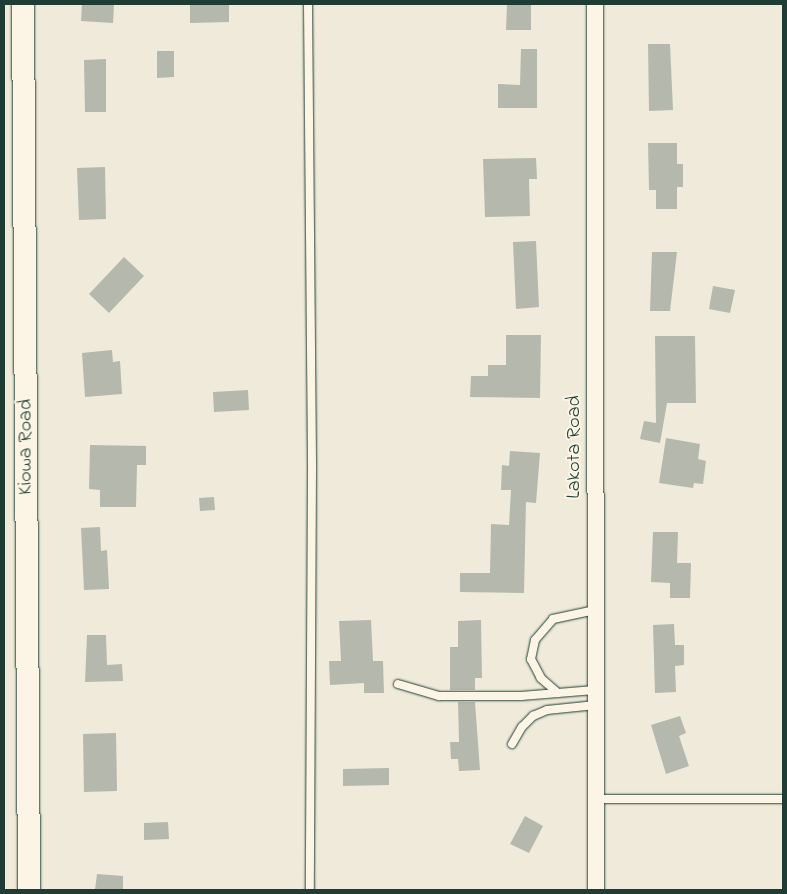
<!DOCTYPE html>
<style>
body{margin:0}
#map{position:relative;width:787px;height:894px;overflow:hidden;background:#efeada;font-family:"Indie Flower",sans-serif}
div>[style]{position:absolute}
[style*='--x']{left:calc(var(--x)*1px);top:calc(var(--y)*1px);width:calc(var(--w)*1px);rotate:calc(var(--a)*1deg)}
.building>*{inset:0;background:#b5b9ad}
.roads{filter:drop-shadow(0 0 1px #1f3d34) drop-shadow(0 0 1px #1f3d34)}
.lane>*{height:8px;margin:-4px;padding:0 4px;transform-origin:4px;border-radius:4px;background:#fcf5e5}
.street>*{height:16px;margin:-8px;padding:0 8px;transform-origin:8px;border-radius:8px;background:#fcf5e5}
.secondary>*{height:22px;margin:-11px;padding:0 11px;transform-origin:11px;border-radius:11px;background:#fcf5e5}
span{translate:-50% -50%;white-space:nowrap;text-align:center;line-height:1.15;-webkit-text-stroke:4px #fcf5e5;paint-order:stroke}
.street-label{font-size:20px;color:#1f3d34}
.frame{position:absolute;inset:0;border:5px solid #1f3d34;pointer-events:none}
</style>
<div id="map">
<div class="building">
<div style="clip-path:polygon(82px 4px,114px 4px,113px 23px,81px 21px)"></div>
<div style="clip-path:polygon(190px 4px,229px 4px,229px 22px,190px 23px)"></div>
<div style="clip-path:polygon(507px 4px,531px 4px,531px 30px,506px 30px)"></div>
<div style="clip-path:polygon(648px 44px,670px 44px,673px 110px,649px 111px)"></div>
<div style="clip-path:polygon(521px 49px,537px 49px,537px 108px,498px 108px,498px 84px,520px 85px)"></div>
<div style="clip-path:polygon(157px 51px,174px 51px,174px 77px,157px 78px)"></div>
<div style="clip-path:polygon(106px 59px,106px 112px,85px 112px,84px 60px)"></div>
<div style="clip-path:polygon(648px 143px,677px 143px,677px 164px,683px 164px,683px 187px,677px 187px,677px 209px,656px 209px,656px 190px,649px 190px)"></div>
<div style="clip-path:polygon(536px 158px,537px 179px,529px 179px,530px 216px,485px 217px,483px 159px)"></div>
<div style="clip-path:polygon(105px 167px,106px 219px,79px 220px,77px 168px)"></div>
<div style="clip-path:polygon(536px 241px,539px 307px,516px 309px,513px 242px)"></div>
<div style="clip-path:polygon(652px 252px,677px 252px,670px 311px,650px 311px)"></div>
<div style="clip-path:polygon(124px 257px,144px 276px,109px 313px,89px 294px)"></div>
<div style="clip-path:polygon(713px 286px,735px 290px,730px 313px,709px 309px)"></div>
<div style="clip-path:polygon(506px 335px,541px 335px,540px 398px,470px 397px,471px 376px,488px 376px,488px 365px,506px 365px)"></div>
<div style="clip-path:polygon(655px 336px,695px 336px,696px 403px,667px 403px,660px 443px,640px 439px,644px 421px,656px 423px)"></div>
<div style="clip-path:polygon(112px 350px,113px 362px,120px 361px,122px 394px,85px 397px,82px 353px)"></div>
<div style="clip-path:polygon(248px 390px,249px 410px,214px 412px,213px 392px)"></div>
<div style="clip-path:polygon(666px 438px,700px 444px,698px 459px,706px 461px,703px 484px,694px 483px,693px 488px,659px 483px)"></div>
<div style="clip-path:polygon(90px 445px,146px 446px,146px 465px,137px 465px,136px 507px,100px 507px,100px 490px,89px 489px)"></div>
<div style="clip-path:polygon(510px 451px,540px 453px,536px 503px,526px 502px,524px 593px,460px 592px,460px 573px,490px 573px,491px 524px,509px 525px,511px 490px,501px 490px,502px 465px,509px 466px)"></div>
<div style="clip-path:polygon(214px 497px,215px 510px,200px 511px,199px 498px)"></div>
<div style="clip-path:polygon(100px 527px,101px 551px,107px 550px,109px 589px,84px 590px,81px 528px)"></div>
<div style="clip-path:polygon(653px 532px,678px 532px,677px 563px,691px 563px,690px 598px,670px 598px,670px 583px,651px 582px)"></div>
<div style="clip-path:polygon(371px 620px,373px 661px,383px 661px,384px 693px,364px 693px,364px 683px,330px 685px,329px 661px,341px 661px,339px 621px)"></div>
<div style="clip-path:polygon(481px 620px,482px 678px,475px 678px,475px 690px,450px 690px,450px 647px,458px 647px,458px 621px)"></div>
<div style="clip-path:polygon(674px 624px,675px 645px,684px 645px,684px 665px,675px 666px,676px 692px,655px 693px,653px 625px)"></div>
<div style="clip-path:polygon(87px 635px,106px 635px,107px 665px,122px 664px,123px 681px,85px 682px)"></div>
<div style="clip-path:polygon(458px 702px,475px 702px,480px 770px,459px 771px,458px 759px,451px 759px,450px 742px,459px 742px)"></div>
<div style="clip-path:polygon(680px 716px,686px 733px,679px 736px,689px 766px,666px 774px,651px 725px)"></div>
<div style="clip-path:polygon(116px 733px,117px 791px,84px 792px,83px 734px)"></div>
<div style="clip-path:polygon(389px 768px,389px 785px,343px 786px,343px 769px)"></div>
<div style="clip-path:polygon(525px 816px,543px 826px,529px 853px,510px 844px)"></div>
<div style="clip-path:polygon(168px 822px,169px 839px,144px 840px,144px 823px)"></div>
<div style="clip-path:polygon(97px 874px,123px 876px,123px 890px,95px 890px)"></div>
</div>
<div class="roads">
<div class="lane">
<div style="--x:308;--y:4;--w:465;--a:89.5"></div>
<div style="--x:312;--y:469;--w:421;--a:90.3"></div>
<div style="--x:398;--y:684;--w:43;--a:16.3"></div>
<div style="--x:439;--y:696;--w:82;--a:0"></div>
<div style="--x:521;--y:696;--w:74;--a:-4.6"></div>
<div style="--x:558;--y:693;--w:23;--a:-139"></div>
<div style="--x:541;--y:678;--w:21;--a:-118"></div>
<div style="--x:531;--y:659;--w:19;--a:-78"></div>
<div style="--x:535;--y:640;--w:28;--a:-49"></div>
<div style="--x:553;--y:619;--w:43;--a:-12.1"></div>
<div style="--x:512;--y:744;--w:20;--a:-60"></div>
<div style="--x:522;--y:727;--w:16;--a:-45"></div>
<div style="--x:533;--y:716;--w:15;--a:-23"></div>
<div style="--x:547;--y:710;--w:49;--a:-5.8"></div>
<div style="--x:596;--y:799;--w:187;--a:0"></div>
</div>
<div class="street">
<div style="--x:595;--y:4;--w:886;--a:89.94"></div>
</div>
<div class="secondary">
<div style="--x:23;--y:4;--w:886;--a:89.61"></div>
</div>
</div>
<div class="street-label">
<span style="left:26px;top:447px;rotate:-90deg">Kiowa Road</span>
<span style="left:574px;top:447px;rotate:-90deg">Lakota Road</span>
</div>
<div class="frame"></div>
</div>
